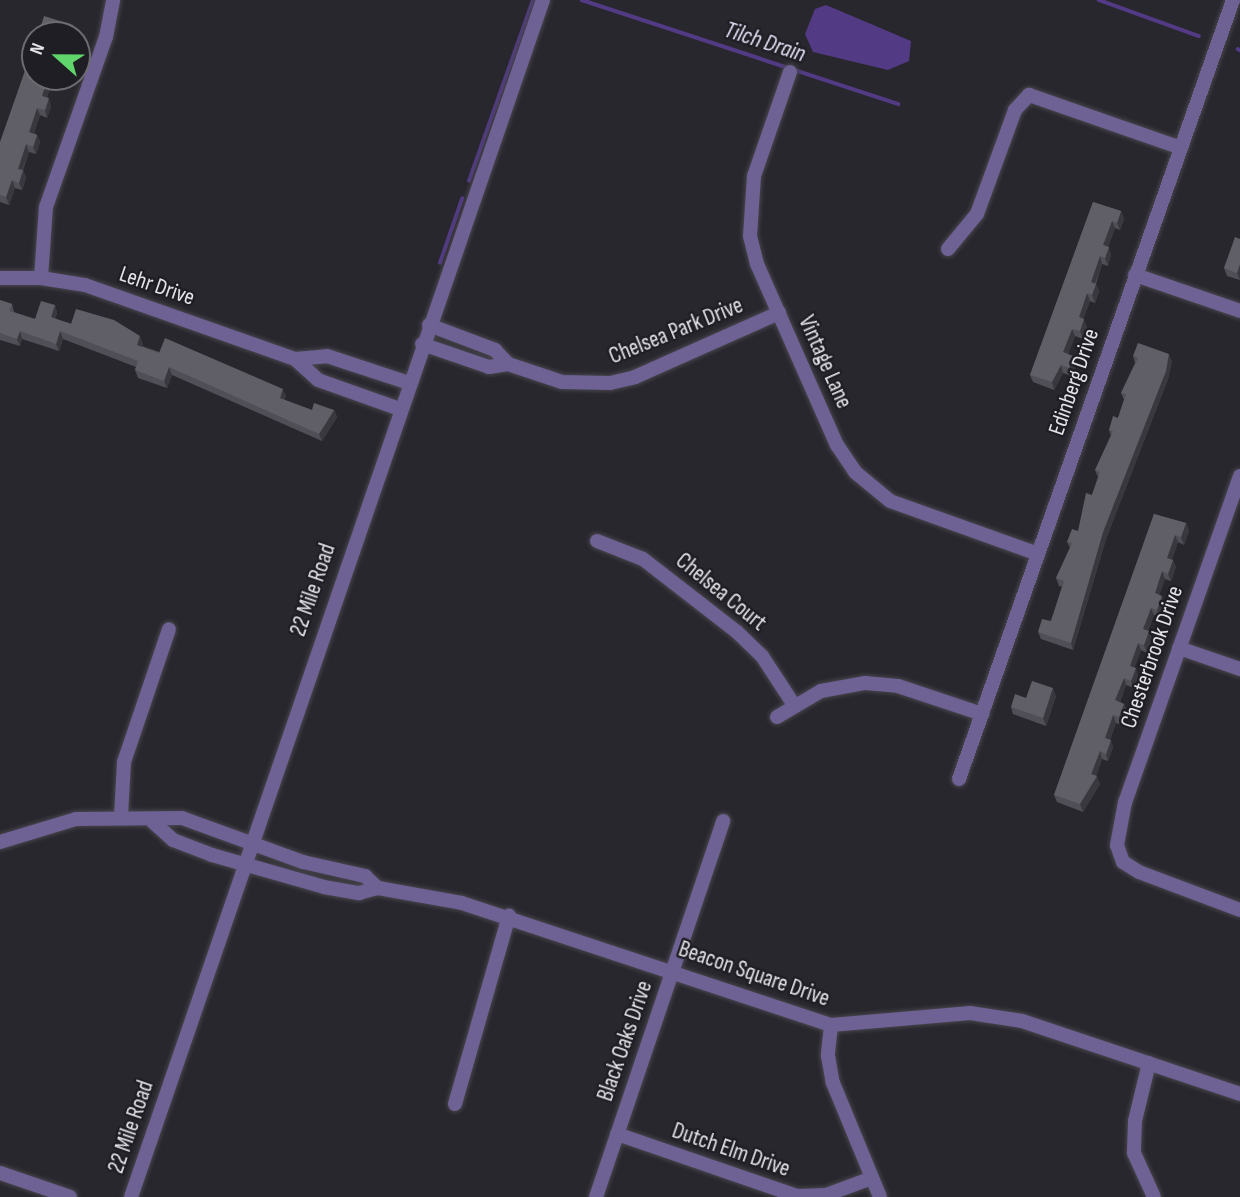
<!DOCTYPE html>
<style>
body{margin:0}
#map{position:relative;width:1240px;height:1197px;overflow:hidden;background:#29272e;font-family:"Sofia Sans Condensed",sans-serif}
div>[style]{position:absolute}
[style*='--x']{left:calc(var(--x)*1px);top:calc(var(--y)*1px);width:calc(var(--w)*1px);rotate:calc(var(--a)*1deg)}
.water>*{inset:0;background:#523b84}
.stream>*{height:3.5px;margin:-1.75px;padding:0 1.75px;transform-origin:1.75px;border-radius:1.75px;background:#523b84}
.roads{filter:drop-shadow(0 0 2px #47454c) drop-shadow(0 0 2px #47454c)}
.minor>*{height:14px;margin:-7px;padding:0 7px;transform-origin:7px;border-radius:7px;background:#6e6194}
.wall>*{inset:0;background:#504e56}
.shaded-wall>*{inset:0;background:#3a383f}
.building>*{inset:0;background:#605e66}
span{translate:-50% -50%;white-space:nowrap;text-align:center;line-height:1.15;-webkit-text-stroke:5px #1f1e24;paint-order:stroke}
.street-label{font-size:23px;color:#e3e2e7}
.water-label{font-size:24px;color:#e3dff4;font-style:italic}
.north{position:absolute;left:21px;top:21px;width:70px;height:70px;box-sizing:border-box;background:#1f1e24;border:2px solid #6d6c72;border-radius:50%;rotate:291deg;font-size:19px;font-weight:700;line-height:28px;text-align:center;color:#e3e2e7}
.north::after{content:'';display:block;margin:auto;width:24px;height:32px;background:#60d56b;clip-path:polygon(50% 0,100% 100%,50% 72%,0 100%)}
</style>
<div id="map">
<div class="water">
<div style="clip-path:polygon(826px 5px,911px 41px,909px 61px,888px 70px,813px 52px,805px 34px,815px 9px)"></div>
</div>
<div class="stream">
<div style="--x:582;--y:0;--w:333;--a:18.2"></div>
<div style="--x:1099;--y:0;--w:106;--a:19.8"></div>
<div style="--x:1238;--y:49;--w:2;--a:27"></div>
<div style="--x:469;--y:181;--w:192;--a:-70.5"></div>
<div style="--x:440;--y:263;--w:68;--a:-71"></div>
</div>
<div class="roads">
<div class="minor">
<div style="--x:790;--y:72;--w:110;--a:109.1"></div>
<div style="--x:754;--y:176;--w:60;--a:93.8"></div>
<div style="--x:750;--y:236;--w:29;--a:76"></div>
<div style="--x:757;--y:264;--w:198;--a:66.2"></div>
<div style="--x:837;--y:445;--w:32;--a:56"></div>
<div style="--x:855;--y:472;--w:45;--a:39.6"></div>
<div style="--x:890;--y:501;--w:157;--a:19.7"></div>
<div style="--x:948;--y:249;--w:45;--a:-50.4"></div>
<div style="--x:977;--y:214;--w:111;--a:-69.9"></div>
<div style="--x:1015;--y:110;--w:21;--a:-47"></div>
<div style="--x:1029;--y:95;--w:161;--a:19.2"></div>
<div style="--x:1135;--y:275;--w:111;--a:18.9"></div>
<div style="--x:0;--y:278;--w:41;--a:0"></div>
<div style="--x:41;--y:278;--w:45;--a:9"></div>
<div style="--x:85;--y:285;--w:223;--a:19.4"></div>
<div style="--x:295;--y:359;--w:31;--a:42"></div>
<div style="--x:318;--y:380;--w:87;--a:19.5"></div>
<div style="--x:41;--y:278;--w:71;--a:-86"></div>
<div style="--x:46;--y:207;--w:180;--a:-70.6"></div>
<div style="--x:106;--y:37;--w:38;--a:-79"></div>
<div style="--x:429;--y:325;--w:71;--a:20.7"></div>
<div style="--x:495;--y:350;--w:19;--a:47"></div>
<div style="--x:422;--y:344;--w:71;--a:18.9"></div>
<div style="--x:489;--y:367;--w:19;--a:-9"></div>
<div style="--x:508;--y:364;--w:57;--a:18.4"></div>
<div style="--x:562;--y:382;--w:48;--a:1.2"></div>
<div style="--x:610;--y:383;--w:26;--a:-13"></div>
<div style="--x:635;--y:377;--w:158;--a:-24"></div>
<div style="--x:295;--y:359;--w:32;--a:-5"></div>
<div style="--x:327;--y:356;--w:86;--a:18.2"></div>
<div style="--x:1240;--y:476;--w:346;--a:109.4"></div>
<div style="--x:1125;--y:802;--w:44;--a:100.5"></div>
<div style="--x:1117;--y:845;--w:18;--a:71"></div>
<div style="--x:1123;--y:862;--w:19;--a:32"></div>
<div style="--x:1139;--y:872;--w:108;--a:20.6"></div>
<div style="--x:597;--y:541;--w:49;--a:21.4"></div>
<div style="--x:643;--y:559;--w:119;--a:37.8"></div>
<div style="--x:737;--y:632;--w:35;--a:44"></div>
<div style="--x:762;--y:656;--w:59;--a:56.9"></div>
<div style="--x:1179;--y:648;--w:65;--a:19"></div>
<div style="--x:777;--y:717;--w:51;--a:-30.6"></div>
<div style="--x:821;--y:691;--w:45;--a:-10.3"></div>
<div style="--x:865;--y:683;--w:33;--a:5"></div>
<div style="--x:898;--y:686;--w:89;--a:18.4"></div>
<div style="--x:959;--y:779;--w:826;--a:-70.62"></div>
<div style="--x:121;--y:816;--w:54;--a:-86.8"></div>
<div style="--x:124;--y:762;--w:140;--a:-71.3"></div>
<div style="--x:153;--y:822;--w:27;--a:42"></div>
<div style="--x:173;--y:840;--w:42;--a:21"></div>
<div style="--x:212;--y:855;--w:116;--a:15.9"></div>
<div style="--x:324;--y:887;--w:36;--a:10"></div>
<div style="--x:359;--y:893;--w:20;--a:-15"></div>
<div style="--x:378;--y:888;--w:85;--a:10.1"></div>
<div style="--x:462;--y:903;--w:389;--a:18.3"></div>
<div style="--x:831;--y:1025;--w:140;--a:-4.9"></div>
<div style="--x:970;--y:1013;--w:53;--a:8.7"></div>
<div style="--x:1022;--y:1021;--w:230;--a:18.5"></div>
<div style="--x:0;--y:842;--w:79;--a:-16.8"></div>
<div style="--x:76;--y:819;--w:106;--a:-0.5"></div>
<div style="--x:182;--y:818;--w:129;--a:20"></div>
<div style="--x:303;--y:862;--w:64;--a:12.7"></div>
<div style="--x:365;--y:876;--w:18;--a:43"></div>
<div style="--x:831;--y:1025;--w:31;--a:96"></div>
<div style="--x:828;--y:1056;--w:27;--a:80"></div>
<div style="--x:833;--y:1083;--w:123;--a:67.6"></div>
<div style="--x:1149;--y:1063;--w:60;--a:103.6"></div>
<div style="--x:1135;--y:1121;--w:32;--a:92"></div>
<div style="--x:1134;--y:1153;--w:48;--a:65.6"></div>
<div style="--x:455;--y:1104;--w:196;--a:-74"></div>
<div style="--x:617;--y:1134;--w:190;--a:19"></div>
<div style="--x:797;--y:1196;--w:29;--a:-2"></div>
<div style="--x:826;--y:1195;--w:49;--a:-20.3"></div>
<div style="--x:0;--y:1173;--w:74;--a:18.9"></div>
<div style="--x:131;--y:1197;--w:1266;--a:-71.01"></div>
<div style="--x:596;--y:1197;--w:397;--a:-71.3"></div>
</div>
</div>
<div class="wall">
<div style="clip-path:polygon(35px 77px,62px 77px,60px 81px,53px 79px,47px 97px,51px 106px,47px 118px,40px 115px,34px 133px,37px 135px,40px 142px,36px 154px,29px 152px,23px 170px,26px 178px,22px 190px,15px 188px,9px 205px,0 202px,0 142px)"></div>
<div style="clip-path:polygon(1093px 202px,1121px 211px,1124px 219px,1120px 230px,1115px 228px,1108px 247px,1111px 254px,1108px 266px,1102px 264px,1096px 284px,1099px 291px,1095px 303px,1090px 301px,1083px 319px,1087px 327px,1083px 339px,1075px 336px,1068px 354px,1076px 363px,1072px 376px,1063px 373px,1054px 390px,1033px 382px,1030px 375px)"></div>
<div style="clip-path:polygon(1240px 239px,1240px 280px,1227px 276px,1224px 268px)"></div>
<div style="clip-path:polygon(0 300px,12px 304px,14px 312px,35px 319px,55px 305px,57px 313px,55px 319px,143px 344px,142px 346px,286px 396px,284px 400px,312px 410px,334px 410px,337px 417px,322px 441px,172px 375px,167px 388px,138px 378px,135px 370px,136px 367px,63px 339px,59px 351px,22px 339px,20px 346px,0 340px)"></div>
<div style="clip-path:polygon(1133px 356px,1172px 361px,1168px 379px,1106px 539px,1073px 650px,1041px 639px,1038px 632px,1051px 621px,1062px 587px,1059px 586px,1056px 578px,1070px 548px,1067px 542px,1078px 531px,1092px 495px,1098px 477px,1095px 470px,1111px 436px,1109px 430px,1118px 418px,1124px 400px,1121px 393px,1135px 363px)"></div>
<div style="clip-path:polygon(1154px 514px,1186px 523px,1189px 531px,1184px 545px,1178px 542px,1172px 559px,1176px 567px,1171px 581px,1165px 579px,1159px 595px,1165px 604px,1160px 617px,1154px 615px,1148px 631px,1152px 639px,1147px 653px,1141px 650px,1134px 668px,1138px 676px,1134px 688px,1126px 685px,1120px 702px,1124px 704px,1127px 711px,1122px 725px,1116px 723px,1110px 740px,1113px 747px,1108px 761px,1102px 759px,1096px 776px,1100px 784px,1083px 812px,1057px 802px,1054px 795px)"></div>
<div style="clip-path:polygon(1056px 696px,1046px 726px,1013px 714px,1011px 707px)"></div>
</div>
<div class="shaded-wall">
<div style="clip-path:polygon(73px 25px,76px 33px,75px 35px,70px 35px)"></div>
<div style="clip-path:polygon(48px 77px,52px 77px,53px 79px,45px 103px,42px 96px)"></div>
<div style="clip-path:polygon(49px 98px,51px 106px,47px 118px,45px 110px)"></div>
<div style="clip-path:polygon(37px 108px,40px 115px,32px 139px,29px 132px)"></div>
<div style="clip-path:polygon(37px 135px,40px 142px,36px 154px,33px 147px)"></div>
<div style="clip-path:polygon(26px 144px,29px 152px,20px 176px,18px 169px)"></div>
<div style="clip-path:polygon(23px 170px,26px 178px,22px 190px,19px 183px)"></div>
<div style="clip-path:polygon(12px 180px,15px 188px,9px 205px,6px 197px)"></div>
<div style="clip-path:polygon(1121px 211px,1124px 219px,1120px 230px,1117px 223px)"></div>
<div style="clip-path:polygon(1112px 221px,1115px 228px,1106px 252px,1103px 245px)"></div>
<div style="clip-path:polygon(1109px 247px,1111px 254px,1108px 266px,1105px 258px)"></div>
<div style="clip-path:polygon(1100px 256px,1102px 264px,1093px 289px,1091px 282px)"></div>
<div style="clip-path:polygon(1240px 264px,1240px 280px,1237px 273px)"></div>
<div style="clip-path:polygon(1096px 284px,1099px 291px,1095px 303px,1092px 295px)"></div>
<div style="clip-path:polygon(1087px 293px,1090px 301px,1081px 325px,1079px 317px)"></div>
<div style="clip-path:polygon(55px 305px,57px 313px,53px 325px,51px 317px)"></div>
<div style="clip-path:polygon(1084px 319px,1087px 327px,1083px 339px,1080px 331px)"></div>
<div style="clip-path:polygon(1072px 329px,1075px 336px,1066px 360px,1063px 352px)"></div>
<div style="clip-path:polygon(20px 331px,22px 339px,20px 346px,17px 339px)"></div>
<div style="clip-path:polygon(60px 331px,63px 339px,59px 351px,56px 344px)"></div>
<div style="clip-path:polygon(140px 336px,143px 344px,140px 352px,137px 345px)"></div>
<div style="clip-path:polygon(1169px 354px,1172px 361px,1168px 379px,1106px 539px,1073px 650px,1071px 643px,1103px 532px)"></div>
<div style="clip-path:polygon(1073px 356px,1076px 363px,1072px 376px,1069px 368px)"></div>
<div style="clip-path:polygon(1061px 365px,1063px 373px,1054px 390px,1052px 382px)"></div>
<div style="clip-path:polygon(169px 367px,172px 375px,167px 388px,164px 381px)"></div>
<div style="clip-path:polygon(283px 389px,286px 396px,282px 406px,280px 398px)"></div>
<div style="clip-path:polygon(334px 410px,337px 417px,322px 441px,319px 434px)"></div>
<div style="clip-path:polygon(1186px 523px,1189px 531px,1184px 545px,1181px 537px)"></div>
<div style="clip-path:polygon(1175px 535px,1178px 542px,1170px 565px,1167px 558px)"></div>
<div style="clip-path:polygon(1173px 560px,1176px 567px,1171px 581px,1168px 574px)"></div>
<div style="clip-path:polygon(1162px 571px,1165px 579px,1157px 601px,1155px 593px)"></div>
<div style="clip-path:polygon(1162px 596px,1165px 604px,1160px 617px,1157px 610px)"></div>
<div style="clip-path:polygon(1151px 608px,1154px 615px,1146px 637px,1143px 629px)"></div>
<div style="clip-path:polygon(1149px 631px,1152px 639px,1147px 653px,1144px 645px)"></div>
<div style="clip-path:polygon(1138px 643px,1141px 650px,1132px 674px,1130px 666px)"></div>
<div style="clip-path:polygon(1136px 668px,1138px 676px,1134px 688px,1131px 681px)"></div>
<div style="clip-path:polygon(1124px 678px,1126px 685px,1118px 708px,1115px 700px)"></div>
<div style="clip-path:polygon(1053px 688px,1056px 696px,1046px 726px,1043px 718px)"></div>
<div style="clip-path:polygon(1124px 704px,1127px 711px,1122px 725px,1119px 717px)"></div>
<div style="clip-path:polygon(1113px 715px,1116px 723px,1108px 745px,1105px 738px)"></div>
<div style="clip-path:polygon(1111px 740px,1113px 747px,1108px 761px,1106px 754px)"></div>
<div style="clip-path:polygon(1100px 751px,1102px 759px,1095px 779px,1097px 776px,1100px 784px,1083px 812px,1080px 804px)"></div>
</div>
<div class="building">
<div style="clip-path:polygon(44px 16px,73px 25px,70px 35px,38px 35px)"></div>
<div style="clip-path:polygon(35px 42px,35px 77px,48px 77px,42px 96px,49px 98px,45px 110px,37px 108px,29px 132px,37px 135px,33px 147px,26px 144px,18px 169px,23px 170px,19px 183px,12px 180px,6px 197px,0 195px,0 142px)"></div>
<div style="clip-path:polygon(1093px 202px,1121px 211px,1117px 223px,1112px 221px,1103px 245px,1109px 247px,1105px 258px,1100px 256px,1091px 282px,1096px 284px,1092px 295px,1087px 293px,1079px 317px,1084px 319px,1080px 331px,1072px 329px,1063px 352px,1073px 356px,1069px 368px,1061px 365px,1052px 382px,1030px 375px)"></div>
<div style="clip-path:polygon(1235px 237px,1240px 239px,1240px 264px,1237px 273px,1224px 268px)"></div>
<div style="clip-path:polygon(0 300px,12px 304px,9px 311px,35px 319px,41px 301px,55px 305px,51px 317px,71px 324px,76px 309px,114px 320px,140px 336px,137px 345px,159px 353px,165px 338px,283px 389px,280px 398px,312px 410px,314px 403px,334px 410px,319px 434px,169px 367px,164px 381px,135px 370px,138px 361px,60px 331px,56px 344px,20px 331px,17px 339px,0 333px)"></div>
<div style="clip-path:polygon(1138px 343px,1169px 354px,1166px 371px,1103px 532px,1071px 643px,1038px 632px,1042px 619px,1051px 621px,1064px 581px,1056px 578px,1072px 543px,1067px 542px,1072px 529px,1078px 531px,1086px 493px,1092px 495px,1100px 472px,1095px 470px,1113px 431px,1109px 430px,1113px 416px,1118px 418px,1126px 394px,1121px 393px,1138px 358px,1133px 356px)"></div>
<div style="clip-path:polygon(1154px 514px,1186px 523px,1181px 537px,1175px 535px,1167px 558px,1173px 560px,1168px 574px,1162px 571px,1155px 593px,1162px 596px,1157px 610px,1151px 608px,1143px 629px,1149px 631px,1144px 645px,1138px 643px,1130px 666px,1136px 668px,1131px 681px,1124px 678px,1115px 700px,1124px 704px,1119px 717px,1113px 715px,1105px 738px,1111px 740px,1106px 754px,1100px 751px,1091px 774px,1097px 776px,1080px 804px,1054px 795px)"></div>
<div style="clip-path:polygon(1032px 681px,1053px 688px,1043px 718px,1011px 707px,1015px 694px,1026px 698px)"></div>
</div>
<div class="street-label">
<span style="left:157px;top:286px;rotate:19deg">Lehr Drive</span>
<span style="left:676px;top:331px;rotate:-22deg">Chelsea Park Drive</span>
<span style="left:825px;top:362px;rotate:66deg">Vintage Lane</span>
<span style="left:1074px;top:382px;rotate:-71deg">Edinberg Drive</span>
<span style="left:313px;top:590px;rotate:-71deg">22 Mile Road</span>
<span style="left:721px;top:592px;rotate:39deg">Chelsea Court</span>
<span style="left:1152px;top:657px;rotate:-71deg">Chesterbrook Drive</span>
<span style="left:754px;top:974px;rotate:19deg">Beacon Square Drive</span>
<span style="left:625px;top:1041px;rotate:-71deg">Black Oaks Drive</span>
<span style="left:131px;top:1127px;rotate:-71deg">22 Mile Road</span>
<span style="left:731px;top:1150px;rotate:19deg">Dutch Elm Drive</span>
</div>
<div class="water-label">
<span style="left:765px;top:42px;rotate:18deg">Tilch Drain</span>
</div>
<div class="north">N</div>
</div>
